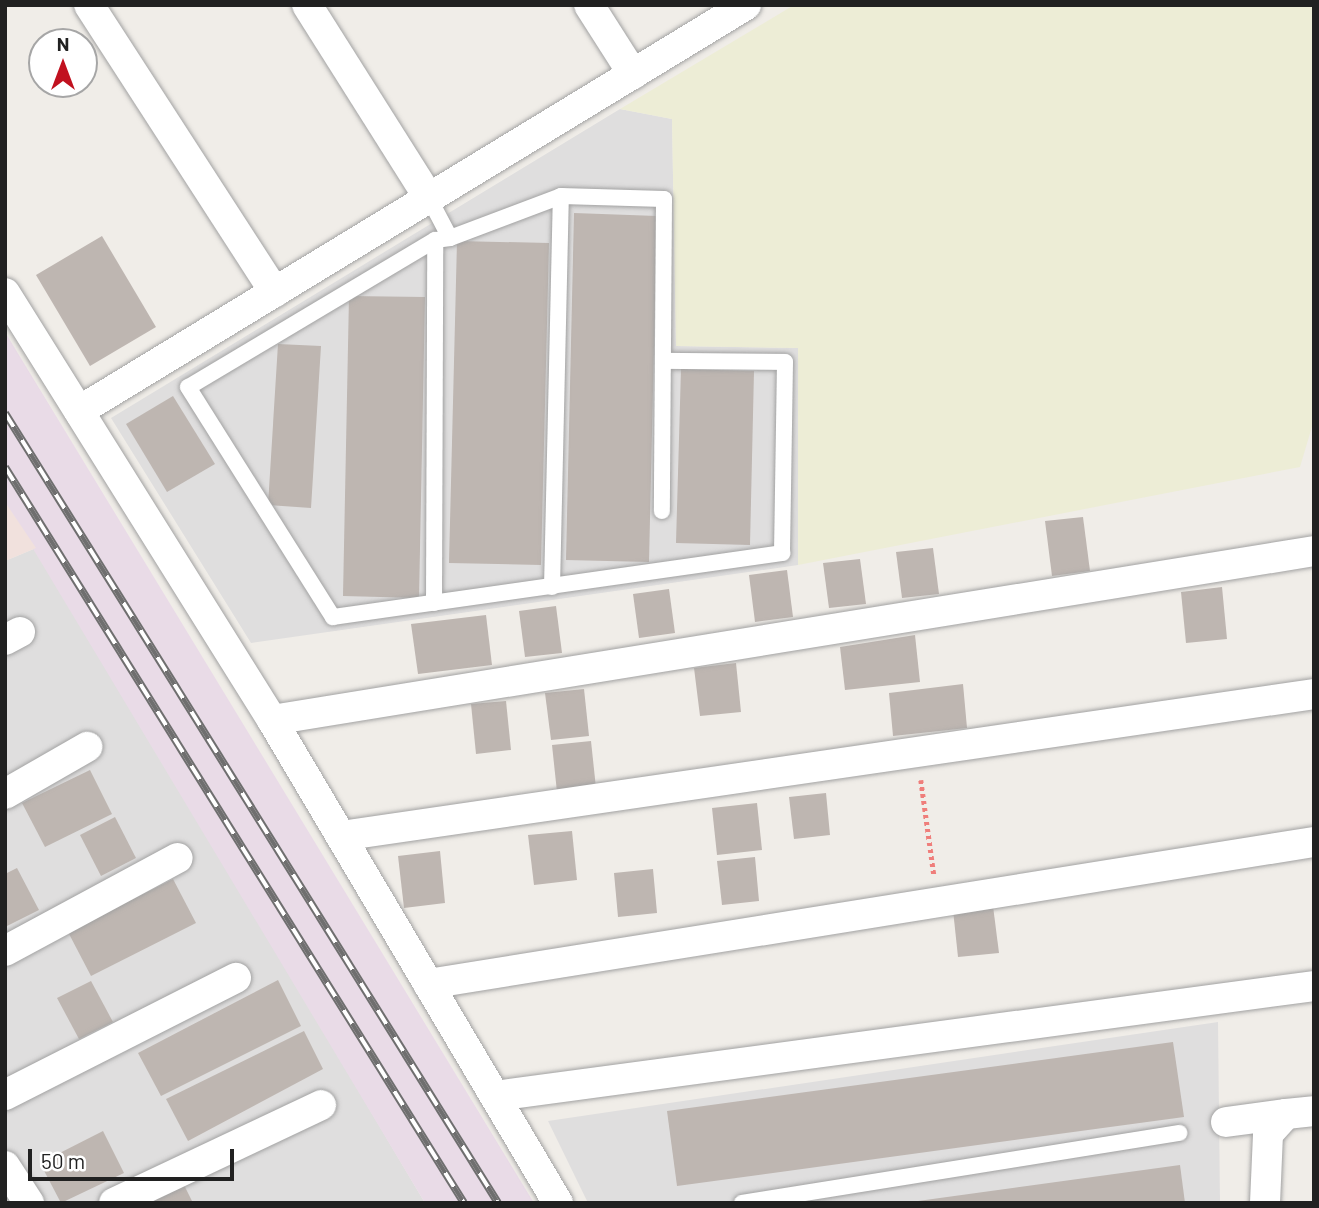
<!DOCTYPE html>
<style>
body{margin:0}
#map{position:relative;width:1319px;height:1208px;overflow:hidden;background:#f0ede8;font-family:Barlow,sans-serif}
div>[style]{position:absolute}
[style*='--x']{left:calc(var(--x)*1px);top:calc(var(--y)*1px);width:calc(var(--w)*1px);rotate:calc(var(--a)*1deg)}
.residential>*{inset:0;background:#dfdede}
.industrial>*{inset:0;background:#e9dbe7}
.military>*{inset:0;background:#f1e1dd}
.farmland>*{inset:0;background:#ededd6}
.building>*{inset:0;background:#beb6b1}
.path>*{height:4.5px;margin-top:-2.25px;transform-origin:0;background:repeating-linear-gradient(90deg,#ef7e7b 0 3.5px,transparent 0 7px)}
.roads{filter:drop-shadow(0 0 2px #a2a2a2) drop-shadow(0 0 2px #a2a2a2)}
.lane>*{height:16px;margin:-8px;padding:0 8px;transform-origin:8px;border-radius:8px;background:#fff}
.street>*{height:30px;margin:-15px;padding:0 15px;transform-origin:15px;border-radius:15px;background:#fff}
.rail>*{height:8px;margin-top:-4px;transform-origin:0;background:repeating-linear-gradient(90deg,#fff 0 16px,#6f6f6f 0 32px);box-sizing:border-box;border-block:2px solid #6f6f6f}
span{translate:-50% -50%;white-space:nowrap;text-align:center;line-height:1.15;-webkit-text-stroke:5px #fff;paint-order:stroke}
.frame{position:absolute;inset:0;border:7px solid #212121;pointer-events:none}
.north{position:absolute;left:28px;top:28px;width:70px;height:70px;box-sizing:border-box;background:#fff;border:2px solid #a6a6a6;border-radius:50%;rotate:0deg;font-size:19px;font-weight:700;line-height:28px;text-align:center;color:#212121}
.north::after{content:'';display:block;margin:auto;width:24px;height:32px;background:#c1111f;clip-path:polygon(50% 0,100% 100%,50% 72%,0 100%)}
.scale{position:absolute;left:28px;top:1149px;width:206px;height:32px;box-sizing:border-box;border:4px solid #212121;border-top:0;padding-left:9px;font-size:21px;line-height:24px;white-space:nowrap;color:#212121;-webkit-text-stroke:5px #fff;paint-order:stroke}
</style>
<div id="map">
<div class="residential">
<div style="clip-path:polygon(620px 109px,672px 119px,676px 346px,798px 348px,798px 565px,251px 643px,111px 418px)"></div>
<div style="clip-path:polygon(36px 548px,425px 1203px,5px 1203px,5px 561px)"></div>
<div style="clip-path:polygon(1218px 1022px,1220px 1203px,588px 1203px,548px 1121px)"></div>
</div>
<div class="industrial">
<div style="clip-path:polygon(5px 332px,534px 1203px,425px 1203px,5px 502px)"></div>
</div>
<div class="military">
<div style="clip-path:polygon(5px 502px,36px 548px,5px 561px)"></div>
</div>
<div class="farmland">
<div style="clip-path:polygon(794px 5px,1314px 5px,1314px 420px,1300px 467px,798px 565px,798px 348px,676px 346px,672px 119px,620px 109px)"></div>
</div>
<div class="building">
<div style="clip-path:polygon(574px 213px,657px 216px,649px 562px,566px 560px)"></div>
<div style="clip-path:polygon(102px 236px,156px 327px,90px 366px,36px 275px)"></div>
<div style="clip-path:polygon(457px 241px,549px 243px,541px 565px,449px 563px)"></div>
<div style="clip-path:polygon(349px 296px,425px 297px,419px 598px,343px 596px)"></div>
<div style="clip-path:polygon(278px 344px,321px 346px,311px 508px,268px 505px)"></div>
<div style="clip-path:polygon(681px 369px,754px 371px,750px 545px,676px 543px)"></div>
<div style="clip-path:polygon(173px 396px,215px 464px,167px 492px,126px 424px)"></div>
<div style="clip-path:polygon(1083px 517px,1090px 571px,1052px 576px,1045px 521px)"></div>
<div style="clip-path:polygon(933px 548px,939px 594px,902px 598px,896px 552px)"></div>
<div style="clip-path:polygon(860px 559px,866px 604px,829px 608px,823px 563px)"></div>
<div style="clip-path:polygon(787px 570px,793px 617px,755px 622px,749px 575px)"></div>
<div style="clip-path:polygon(1222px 587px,1227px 639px,1186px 643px,1181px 592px)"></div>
<div style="clip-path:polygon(669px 589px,675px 633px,639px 638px,633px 594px)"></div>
<div style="clip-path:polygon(556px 606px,562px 653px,525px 657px,519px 611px)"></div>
<div style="clip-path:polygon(486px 615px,492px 665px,418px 674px,411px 624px)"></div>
<div style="clip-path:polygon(915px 635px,920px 682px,845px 690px,840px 647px)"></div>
<div style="clip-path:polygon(736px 663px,741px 712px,700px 716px,694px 668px)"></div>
<div style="clip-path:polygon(963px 684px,967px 728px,893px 736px,889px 693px)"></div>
<div style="clip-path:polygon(584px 689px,589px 736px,551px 740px,545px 693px)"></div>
<div style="clip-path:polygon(506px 701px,511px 750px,476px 754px,471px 704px)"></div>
<div style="clip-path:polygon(591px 741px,596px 788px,557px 792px,552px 745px)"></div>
<div style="clip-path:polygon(90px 770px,112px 814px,45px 847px,22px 803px)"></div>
<div style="clip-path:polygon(826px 793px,830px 835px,794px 839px,789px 797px)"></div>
<div style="clip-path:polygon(757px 803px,762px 850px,717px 855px,712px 808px)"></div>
<div style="clip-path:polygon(115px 817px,136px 858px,101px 876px,80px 835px)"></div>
<div style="clip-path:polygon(572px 831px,577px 880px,534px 885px,528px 835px)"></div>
<div style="clip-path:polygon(440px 851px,445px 903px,404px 908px,398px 856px)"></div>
<div style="clip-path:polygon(755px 857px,759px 901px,722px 905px,717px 861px)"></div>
<div style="clip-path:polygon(17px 868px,39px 910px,5px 927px,5px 874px)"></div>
<div style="clip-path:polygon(653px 869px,657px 913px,618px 917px,614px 873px)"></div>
<div style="clip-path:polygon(173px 879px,196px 923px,91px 976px,68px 932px)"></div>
<div style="clip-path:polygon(993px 906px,999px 953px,958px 957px,953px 910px)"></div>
<div style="clip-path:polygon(278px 980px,301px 1026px,161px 1096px,138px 1053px)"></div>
<div style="clip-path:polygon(91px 981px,113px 1022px,79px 1039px,57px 998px)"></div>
<div style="clip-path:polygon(304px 1031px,323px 1069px,188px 1141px,166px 1099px)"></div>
<div style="clip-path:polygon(1173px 1042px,1184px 1117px,677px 1186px,667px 1111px)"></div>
<div style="clip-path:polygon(103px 1131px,124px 1173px,61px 1203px,40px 1163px)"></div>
<div style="clip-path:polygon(1180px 1165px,1185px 1203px,918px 1203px,918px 1201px)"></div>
<div style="clip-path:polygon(184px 1185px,193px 1203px,149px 1203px)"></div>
</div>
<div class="path">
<div style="--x:921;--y:780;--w:96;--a:82.2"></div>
</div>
<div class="roads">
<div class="lane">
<div style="--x:429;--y:198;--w:45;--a:62.3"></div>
<div style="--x:450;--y:238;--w:119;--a:-20.7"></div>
<div style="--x:561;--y:196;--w:103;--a:1.7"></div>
<div style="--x:664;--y:199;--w:312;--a:90.4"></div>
<div style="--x:450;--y:238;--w:15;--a:172"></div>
<div style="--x:435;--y:240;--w:287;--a:149.2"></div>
<div style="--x:188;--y:387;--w:272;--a:57.8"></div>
<div style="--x:333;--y:617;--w:454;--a:-8.1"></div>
<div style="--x:782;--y:553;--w:191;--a:-89.1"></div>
<div style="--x:785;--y:362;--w:121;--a:-179.5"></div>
<div style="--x:552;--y:587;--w:391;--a:-88.7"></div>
<div style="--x:434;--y:603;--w:363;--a:-89.8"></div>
<div style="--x:742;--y:1203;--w:443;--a:-9.1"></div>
</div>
<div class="street">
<div style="--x:89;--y:5;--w:342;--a:57.1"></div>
<div style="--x:307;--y:5;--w:228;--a:57.7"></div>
<div style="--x:589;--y:5;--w:82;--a:57.5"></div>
<div style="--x:5;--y:293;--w:504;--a:57.98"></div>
<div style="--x:272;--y:720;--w:561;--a:59.37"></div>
<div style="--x:79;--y:411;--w:781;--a:-31.33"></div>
<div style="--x:5;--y:640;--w:17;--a:-28"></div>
<div style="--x:272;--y:720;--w:1056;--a:-9.21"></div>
<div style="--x:5;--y:794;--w:95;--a:-29.8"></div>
<div style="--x:341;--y:836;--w:983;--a:-8.3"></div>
<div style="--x:5;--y:951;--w:196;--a:-28.3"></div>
<div style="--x:428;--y:984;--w:897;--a:-9.11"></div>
<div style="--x:5;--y:1095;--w:259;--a:-26.9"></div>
<div style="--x:495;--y:1096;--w:826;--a:-7.65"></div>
<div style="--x:1226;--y:1122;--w:61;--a:-7.6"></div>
<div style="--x:5;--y:1166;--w:44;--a:57"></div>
<div style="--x:114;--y:1203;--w:229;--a:-25.3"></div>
<div style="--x:1265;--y:1203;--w:69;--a:-87.5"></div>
<div style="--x:1268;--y:1134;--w:27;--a:-48"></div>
<div style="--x:1286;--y:1114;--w:28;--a:-6"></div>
</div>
</div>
<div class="rail">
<div style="--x:5;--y:413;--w:931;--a:58.03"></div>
<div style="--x:5;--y:467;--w:867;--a:58.05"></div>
</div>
<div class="frame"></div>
<div class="north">N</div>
<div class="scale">50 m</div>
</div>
